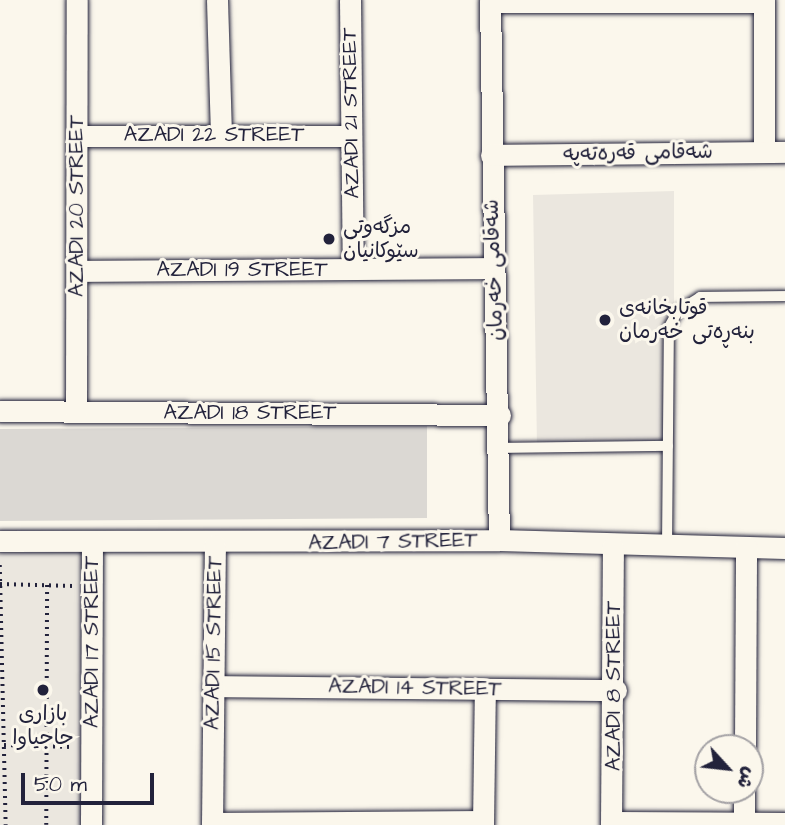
<!DOCTYPE html>
<meta charset="utf-8">
<style>
body{margin:0}
#map{position:relative;width:785px;height:825px;overflow:hidden;background:#fbf7ec;font-family:"Architects Daughter","Playpen Sans Arabic",sans-serif}
div>[style]{position:absolute}
[style*='--x']{left:calc(var(--x)*1px);top:calc(var(--y)*1px);width:calc(var(--w)*1px);rotate:calc(var(--a)*1deg)}
.built>*{inset:0;background:#ebe7df}
.green>*{inset:0;background:#dbd8d3}
.path>*{height:3.5px;margin-top:-1.75px;transform-origin:0;background:repeating-linear-gradient(90deg,#22223b 0 2px,transparent 0 7px)}
.roads{filter:drop-shadow(0 0 2px #22223b) drop-shadow(0 0 2px #22223b)}
.lane>*{height:10px;margin:-5px;padding:0 5px;transform-origin:5px;border-radius:5px;background:#fbf7ec}
.street>*{height:21px;margin:-10.5px;padding:0 10.5px;transform-origin:10.5px;border-radius:10.5px;background:#fbf7ec}
.dots>*{width:19px;height:19px;translate:-50% -50%;box-sizing:border-box;border:4px solid #fbf7ec;border-radius:50%}
span{translate:-50% -50%;white-space:nowrap;text-align:center;line-height:1.15;-webkit-text-stroke:6px #fbf7ec;paint-order:stroke}
.street-label{font-size:21px;color:#22223b}
.poi-label{font-size:21px;color:#22223b}
.left{translate:0 -50%;text-align:left}
.north{position:absolute;left:694px;top:734px;width:70px;height:70px;box-sizing:border-box;background:#fbf7ec;border:2px solid #a4a2a5;border-radius:50%;rotate:117deg;font-size:19px;font-weight:700;line-height:28px;text-align:center;color:#22223b}
.north::after{content:'';display:block;margin:auto;width:24px;height:32px;background:#22223b;clip-path:polygon(50% 0,100% 100%,50% 72%,0 100%)}
.scale{position:absolute;left:21px;top:773px;width:133px;height:32px;box-sizing:border-box;border:4px solid #22223b;border-top:0;padding-left:9px;font-size:21px;line-height:24px;white-space:nowrap;color:#22223b;-webkit-text-stroke:5px #fbf7ec;paint-order:stroke}
</style>
<div id="map">
<div class="built">
<div style="clip-path:polygon(674px 191px,674px 445px,537px 447px,533px 195px)"></div>
<div style="clip-path:polygon(85px 551px,86px 825px,0 825px,0 554px)"></div>
</div>
<div class="green">
<div style="clip-path:polygon(427px 426px,427px 518px,0 521px,0 429px)"></div>
</div>
<div class="path">
<div style="--x:0;--y:565;--w:260;--a:88.7"></div>
<div style="--x:0;--y:584;--w:73;--a:1.6"></div>
<div style="--x:4;--y:745;--w:68;--a:1.7"></div>
<div style="--x:46;--y:825;--w:240;--a:-89.8"></div>
</div>
<div class="roads">
<div class="lane">
<div style="--x:499;--y:448;--w:169;--a:-0.7"></div>
<div style="--x:667;--y:547;--w:220;--a:-89.5"></div>
<div style="--x:669;--y:327;--w:18;--a:-61"></div>
<div style="--x:678;--y:311;--w:26;--a:-32"></div>
<div style="--x:700;--y:297;--w:85;--a:-0.7"></div>
</div>
<div class="street">
<div style="--x:217;--y:0;--w:133;--a:88.3"></div>
<div style="--x:350;--y:0;--w:269;--a:89.4"></div>
<div style="--x:490;--y:0;--w:540;--a:89.05"></div>
<div style="--x:764;--y:0;--w:152;--a:90"></div>
<div style="--x:490;--y:2;--w:274;--a:0"></div>
<div style="--x:77;--y:136;--w:274;--a:0"></div>
<div style="--x:491;--y:155;--w:294;--a:-0.6"></div>
<div style="--x:77;--y:271;--w:415;--a:-0.4"></div>
<div style="--x:0;--y:411;--w:500;--a:0.46"></div>
<div style="--x:76;--y:412;--w:412;--a:-89.9"></div>
<div style="--x:0;--y:541;--w:499;--a:-0.1"></div>
<div style="--x:499;--y:540;--w:286;--a:1.6"></div>
<div style="--x:213;--y:686;--w:403;--a:0.6"></div>
<div style="--x:745;--y:748;--w:201;--a:-89.7"></div>
<div style="--x:612;--y:822;--w:173;--a:0.3"></div>
<div style="--x:212;--y:823;--w:271;--a:-0.4"></div>
<div style="--x:744;--y:824;--w:34;--a:-90"></div>
<div style="--x:91;--y:825;--w:283;--a:-89.8"></div>
<div style="--x:212;--y:825;--w:280;--a:-89.4"></div>
<div style="--x:483;--y:825;--w:136;--a:-89.2"></div>
<div style="--x:611;--y:825;--w:278;--a:-89.6"></div>
</div>
</div>
<div class="dots">
<div style="left:329px;top:239px;background:#22223b"></div>
<div style="left:605px;top:320px;background:#22223b"></div>
<div style="left:43px;top:690px;background:#22223b"></div>
</div>
<div class="street-label">
<span style="left:351px;top:113px;rotate:-91deg">AZADI 21 STREET</span>
<span style="left:214px;top:135px">AZADI 22 STREET</span>
<span style="left:638px;top:153px;rotate:-1deg">شەقامی قەرەتەپە</span>
<span style="left:77px;top:206px;rotate:-90deg">AZADI 20 STREET</span>
<span style="left:242px;top:270px">AZADI 19 STREET</span>
<span style="left:494px;top:270px;rotate:-92deg">شەقامی خەرمان</span>
<span style="left:250px;top:413px">AZADI 18 STREET</span>
<span style="left:393px;top:542px;rotate:-1deg">AZADI 7 STREET</span>
<span style="left:92px;top:642px;rotate:-90deg">AZADI 17 STREET</span>
<span style="left:214px;top:643px;rotate:-89deg">AZADI 15 STREET</span>
<span style="left:614px;top:686px;rotate:-90deg">AZADI 8 STREET</span>
<span style="left:415px;top:688px;rotate:1deg">AZADI 14 STREET</span>
</div>
<div class="poi-label">
<span class="left" style="left:343px;top:239px">مزگەوتی<br>سێوکانیان</span>
<span class="left" style="left:619px;top:320px">قوتابخانەی<br>بنەڕەتی خەرمان</span>
<span style="left:43px;top:726px">بازاری<br>حاجیاوا</span>
</div>
<div class="north">ش</div>
<div class="scale">50 m</div>
</div>
